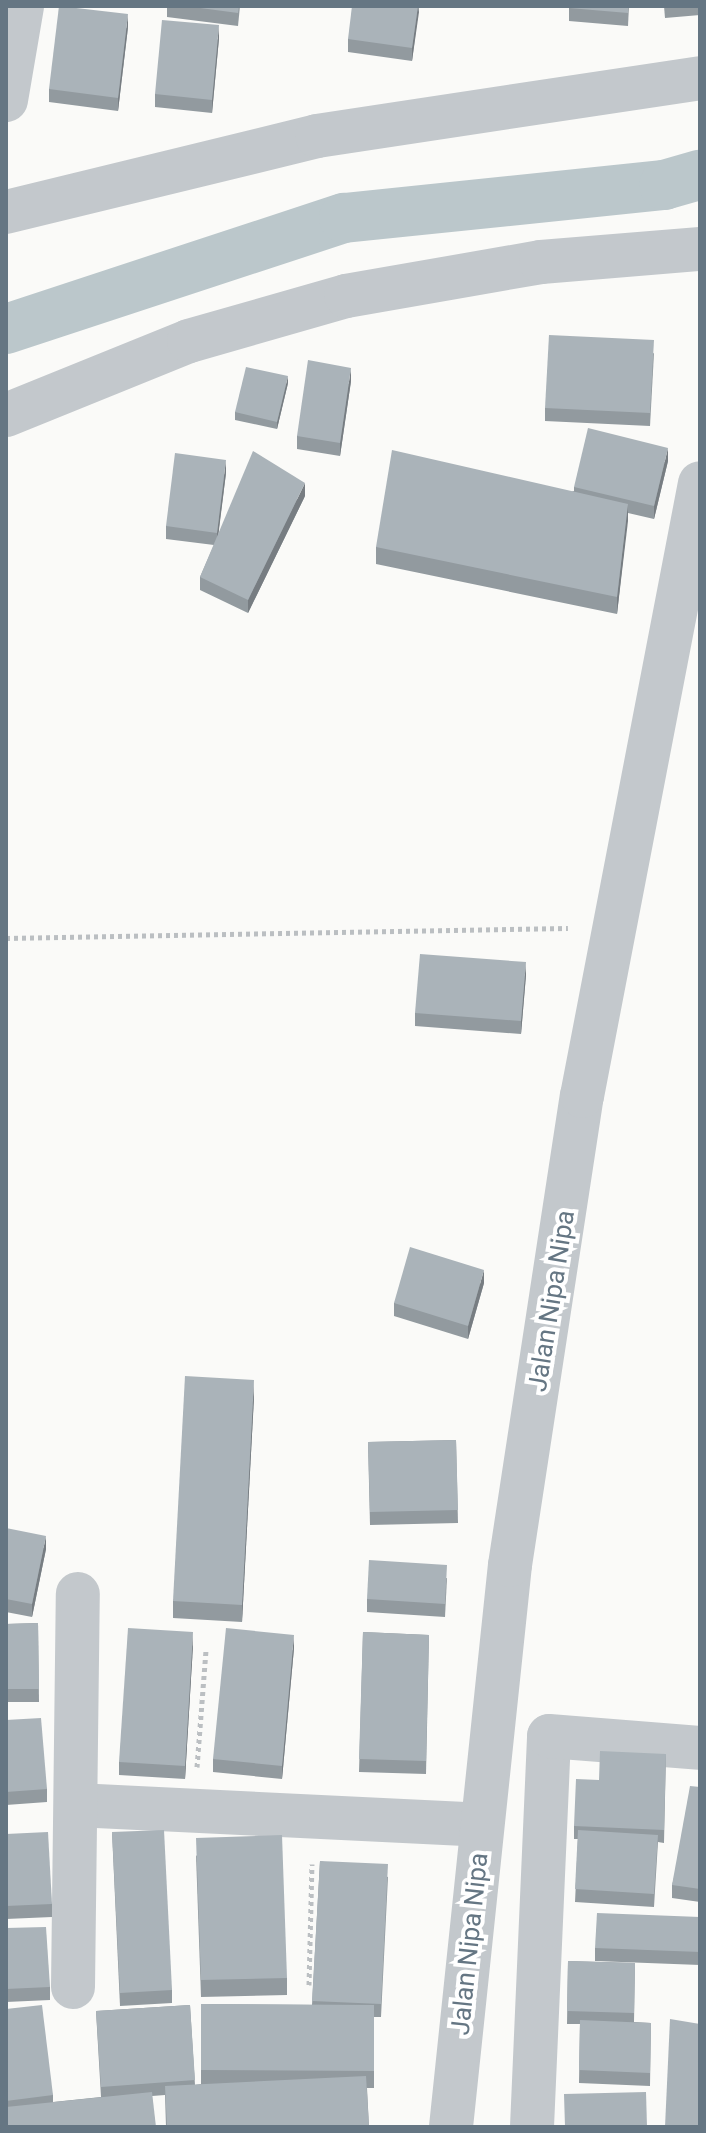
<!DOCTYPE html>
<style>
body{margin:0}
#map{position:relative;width:706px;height:2133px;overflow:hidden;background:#fafaf8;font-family:Roboto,sans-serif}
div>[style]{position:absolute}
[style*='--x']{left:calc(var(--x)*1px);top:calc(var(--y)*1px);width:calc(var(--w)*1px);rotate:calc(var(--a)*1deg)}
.canal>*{height:50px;margin:-25px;padding:0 25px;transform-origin:25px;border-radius:25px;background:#bbc7cb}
.path>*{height:5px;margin-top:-2.5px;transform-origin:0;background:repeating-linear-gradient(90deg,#bbbfc2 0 4px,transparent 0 8px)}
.minor>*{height:44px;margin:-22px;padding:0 22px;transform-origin:22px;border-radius:22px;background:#c3c8cc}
.tertiary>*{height:44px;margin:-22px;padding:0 22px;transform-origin:22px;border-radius:22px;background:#c3c8cc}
.wall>*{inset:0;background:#929a9f}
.shaded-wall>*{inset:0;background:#777d82}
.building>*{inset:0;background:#aab3b9}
span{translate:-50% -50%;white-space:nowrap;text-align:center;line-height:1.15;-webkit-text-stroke:8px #fff;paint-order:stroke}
.street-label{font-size:26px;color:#657683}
.frame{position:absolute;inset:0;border:8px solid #657683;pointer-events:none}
</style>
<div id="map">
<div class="canal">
<div style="--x:6;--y:329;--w:356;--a:-18.2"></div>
<div style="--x:344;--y:218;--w:322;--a:-5.9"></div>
<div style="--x:664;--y:185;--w:37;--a:-16"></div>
</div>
<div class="path">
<div style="--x:6;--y:938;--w:562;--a:-1.02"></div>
<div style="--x:197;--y:1767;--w:117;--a:-85.6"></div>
<div style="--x:309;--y:1985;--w:121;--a:-88.6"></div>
</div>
<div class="minor">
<div style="--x:6;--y:100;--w:95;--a:-80.3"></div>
<div style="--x:6;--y:212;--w:320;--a:-13.7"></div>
<div style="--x:317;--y:136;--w:387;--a:-8.6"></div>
<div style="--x:6;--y:415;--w:197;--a:-22"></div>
<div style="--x:189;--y:341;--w:163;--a:-16"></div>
<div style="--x:346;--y:296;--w:198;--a:-9.9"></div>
<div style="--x:541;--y:262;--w:160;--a:-4.7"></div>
<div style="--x:76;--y:1805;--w:405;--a:2.8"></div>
<div style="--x:73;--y:1987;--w:393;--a:-89.3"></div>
<div style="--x:532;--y:2127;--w:391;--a:-87.5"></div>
<div style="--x:549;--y:1736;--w:151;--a:4.5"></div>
</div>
<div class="tertiary">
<div style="--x:451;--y:2127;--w:565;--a:-84.01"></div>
<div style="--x:510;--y:1565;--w:474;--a:-81.3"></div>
<div style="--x:582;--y:1096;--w:624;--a:-79.1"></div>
</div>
<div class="wall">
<div style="clip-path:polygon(167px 6px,240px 6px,238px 26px,167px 17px)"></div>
<div style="clip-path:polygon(419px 6px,412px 61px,348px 52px,348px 39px)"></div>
<div style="clip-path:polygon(569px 6px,629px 6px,628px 26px,569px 21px)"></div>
<div style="clip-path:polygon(664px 6px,700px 6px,700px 15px,665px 18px)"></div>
<div style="clip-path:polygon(128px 27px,118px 111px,49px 102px,49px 89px)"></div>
<div style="clip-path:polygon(219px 38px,212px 113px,155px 107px,155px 94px)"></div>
<div style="clip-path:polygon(654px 353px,650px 426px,545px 421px,545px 408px)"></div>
<div style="clip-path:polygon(351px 381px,340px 456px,297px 449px,297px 436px)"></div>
<div style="clip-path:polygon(288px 383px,277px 429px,235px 420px,235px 412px)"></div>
<div style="clip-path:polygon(668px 461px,654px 519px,628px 513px,617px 614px,376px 564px,376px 547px,574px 491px,574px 487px)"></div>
<div style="clip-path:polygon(226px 473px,218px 535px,305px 496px,248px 613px,200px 590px,200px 577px,214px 545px,166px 539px,166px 526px)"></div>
<div style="clip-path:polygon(526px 975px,521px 1034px,415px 1026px,415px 1013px)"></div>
<div style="clip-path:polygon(484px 1283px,468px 1339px,394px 1316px,394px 1303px)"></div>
<div style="clip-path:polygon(254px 1397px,242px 1622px,173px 1618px,173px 1601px)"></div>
<div style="clip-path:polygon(456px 1440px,458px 1523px,370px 1525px,368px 1442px)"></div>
<div style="clip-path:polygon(6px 1528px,46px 1549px,32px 1617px,6px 1612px)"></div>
<div style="clip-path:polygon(447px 1578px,445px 1617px,367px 1612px,367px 1599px)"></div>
<div style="clip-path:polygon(38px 1623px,39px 1702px,6px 1702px,6px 1624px)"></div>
<div style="clip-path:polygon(363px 1632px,429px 1635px,426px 1774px,359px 1772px)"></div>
<div style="clip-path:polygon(193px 1645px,185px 1779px,119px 1775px,119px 1762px)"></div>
<div style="clip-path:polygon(294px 1648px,282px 1779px,213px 1772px,213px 1759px)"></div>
<div style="clip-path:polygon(6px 1720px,47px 1789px,47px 1802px,6px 1805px)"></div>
<div style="clip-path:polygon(666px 1754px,664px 1843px,658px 1842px,654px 1907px,575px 1902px,578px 1839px,574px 1839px,574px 1826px,599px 1780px)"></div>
<div style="clip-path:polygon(700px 1787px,700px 1902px,672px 1898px,672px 1885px)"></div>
<div style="clip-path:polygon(112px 1832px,172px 1990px,172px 2003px,120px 2006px)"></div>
<div style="clip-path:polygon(6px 1834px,52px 1904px,52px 1917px,6px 1919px)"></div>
<div style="clip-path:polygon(196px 1855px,287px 1978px,287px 1995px,201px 1997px)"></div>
<div style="clip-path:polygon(320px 1861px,388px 1877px,381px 2017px,374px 2017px,374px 2088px,367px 2088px,369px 2127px,166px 2127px,165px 2095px,152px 2096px,6px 2127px,6px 2009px,53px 2095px,53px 2102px,101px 2097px,96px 2011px,190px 2005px,195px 2085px,201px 2084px,201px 2004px,312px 2005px)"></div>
<div style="clip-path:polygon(700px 1917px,700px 1965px,595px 1961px,595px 1948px)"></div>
<div style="clip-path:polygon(6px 1928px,50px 1987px,50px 2000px,6px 2002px)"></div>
<div style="clip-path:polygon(568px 1961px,635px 1963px,634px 2022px,651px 2023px,650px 2086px,579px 2083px,580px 2024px,567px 2024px)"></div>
</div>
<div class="shaded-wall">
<div style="clip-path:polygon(418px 6px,419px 12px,412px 61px,412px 48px)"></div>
<div style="clip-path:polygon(128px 14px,128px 27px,118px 111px,118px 98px)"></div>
<div style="clip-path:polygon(219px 25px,219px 38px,212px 113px,212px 100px)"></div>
<div style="clip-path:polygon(351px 368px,351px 381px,340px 456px,340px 443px)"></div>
<div style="clip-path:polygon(288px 376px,288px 383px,277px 429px,277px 422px)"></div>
<div style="clip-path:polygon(668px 448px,668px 461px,654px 519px,654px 506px)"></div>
<div style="clip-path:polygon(226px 460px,226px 473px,217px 546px,217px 533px)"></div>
<div style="clip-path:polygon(305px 483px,305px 496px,248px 613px,248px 600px)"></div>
<div style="clip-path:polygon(628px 504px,628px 521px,617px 614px,617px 597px)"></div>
<div style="clip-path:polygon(526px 962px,526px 975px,521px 1034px,521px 1021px)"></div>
<div style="clip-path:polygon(484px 1270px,484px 1283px,468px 1339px,468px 1326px)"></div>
<div style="clip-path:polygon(254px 1380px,254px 1397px,242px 1622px,242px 1605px)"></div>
<div style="clip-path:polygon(46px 1536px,46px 1549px,32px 1617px,32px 1604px)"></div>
<div style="clip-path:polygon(193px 1632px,193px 1645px,185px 1779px,185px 1766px)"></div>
<div style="clip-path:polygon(294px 1635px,294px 1648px,282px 1779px,282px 1766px)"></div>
</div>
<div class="building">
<div style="clip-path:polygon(59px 6px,128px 14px,118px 98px,49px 89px)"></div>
<div style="clip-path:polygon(185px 6px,239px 6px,238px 13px)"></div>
<div style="clip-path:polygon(352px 6px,418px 6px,412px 48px,348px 39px)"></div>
<div style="clip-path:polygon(569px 6px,628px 6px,628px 13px,569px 8px)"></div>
<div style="clip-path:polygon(162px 20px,219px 25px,212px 100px,155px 94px)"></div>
<div style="clip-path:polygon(549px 335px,654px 340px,650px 413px,545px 408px)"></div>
<div style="clip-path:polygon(308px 360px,351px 368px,340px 443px,297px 436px)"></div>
<div style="clip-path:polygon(246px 367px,288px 376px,277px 422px,235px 412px)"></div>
<div style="clip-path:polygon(588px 428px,668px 448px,654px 506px,574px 487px)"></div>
<div style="clip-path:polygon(392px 450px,628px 504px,617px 597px,376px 547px)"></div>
<div style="clip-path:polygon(253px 451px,305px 483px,248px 600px,200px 577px)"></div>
<div style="clip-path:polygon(175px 453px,226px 460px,217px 533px,166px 526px)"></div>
<div style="clip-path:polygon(420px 954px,526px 962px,521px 1021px,415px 1013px)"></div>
<div style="clip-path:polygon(410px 1247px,484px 1270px,468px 1326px,394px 1303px)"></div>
<div style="clip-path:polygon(185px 1376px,254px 1380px,242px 1605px,173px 1601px)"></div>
<div style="clip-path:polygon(456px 1440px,458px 1510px,370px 1512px,368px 1442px)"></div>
<div style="clip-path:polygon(6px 1528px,46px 1536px,32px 1604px,6px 1599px)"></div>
<div style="clip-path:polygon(369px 1560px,447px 1565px,445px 1604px,367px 1599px)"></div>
<div style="clip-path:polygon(38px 1623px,39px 1689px,6px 1689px,6px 1624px)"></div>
<div style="clip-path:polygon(128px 1628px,193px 1632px,185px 1766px,119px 1762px)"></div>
<div style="clip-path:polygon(226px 1628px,294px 1635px,282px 1766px,213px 1759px)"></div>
<div style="clip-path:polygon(363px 1632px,429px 1635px,426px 1761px,359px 1759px)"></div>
<div style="clip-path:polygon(41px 1718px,47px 1789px,6px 1792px,6px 1720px)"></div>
<div style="clip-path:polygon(600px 1751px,666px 1754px,664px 1830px,574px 1826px,576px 1779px,599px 1780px)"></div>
<div style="clip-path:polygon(690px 1786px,700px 1787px,700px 1889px,672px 1885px)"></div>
<div style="clip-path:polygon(164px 1830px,172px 1990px,120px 1993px,112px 1832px)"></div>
<div style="clip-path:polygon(578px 1830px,658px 1835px,654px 1894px,575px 1889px)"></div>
<div style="clip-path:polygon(48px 1832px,52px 1904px,6px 1906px,6px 1834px)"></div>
<div style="clip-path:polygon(282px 1835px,287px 1978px,201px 1980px,196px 1838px)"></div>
<div style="clip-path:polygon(320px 1861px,388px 1864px,381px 2004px,312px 2001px)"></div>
<div style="clip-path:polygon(597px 1913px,700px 1917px,700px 1952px,595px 1948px)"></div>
<div style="clip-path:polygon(46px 1927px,50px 1987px,6px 1989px,6px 1928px)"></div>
<div style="clip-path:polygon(568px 1961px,635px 1963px,634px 2013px,567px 2011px)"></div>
<div style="clip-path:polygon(201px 2004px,374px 2005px,374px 2071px,201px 2070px)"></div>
<div style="clip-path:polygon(42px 2005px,53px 2095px,6px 2101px,6px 2009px)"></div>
<div style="clip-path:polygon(190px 2005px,195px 2080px,101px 2087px,96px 2011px)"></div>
<div style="clip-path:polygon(670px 2019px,700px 2024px,700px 2127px,665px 2127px)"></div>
<div style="clip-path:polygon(580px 2020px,651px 2023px,650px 2073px,579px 2070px)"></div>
<div style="clip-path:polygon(366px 2076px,369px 2127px,167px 2127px,165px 2086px)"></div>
<div style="clip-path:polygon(152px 2092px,156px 2127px,6px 2127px,6px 2107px)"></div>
<div style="clip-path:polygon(646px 2092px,647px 2127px,565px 2127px,564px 2094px)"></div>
</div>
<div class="street-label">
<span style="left:552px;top:1301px;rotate:-81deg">Jalan Nipa Nipa</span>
<span style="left:470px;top:1944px;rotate:-84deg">Jalan Nipa Nipa</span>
</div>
<div class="frame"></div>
</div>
